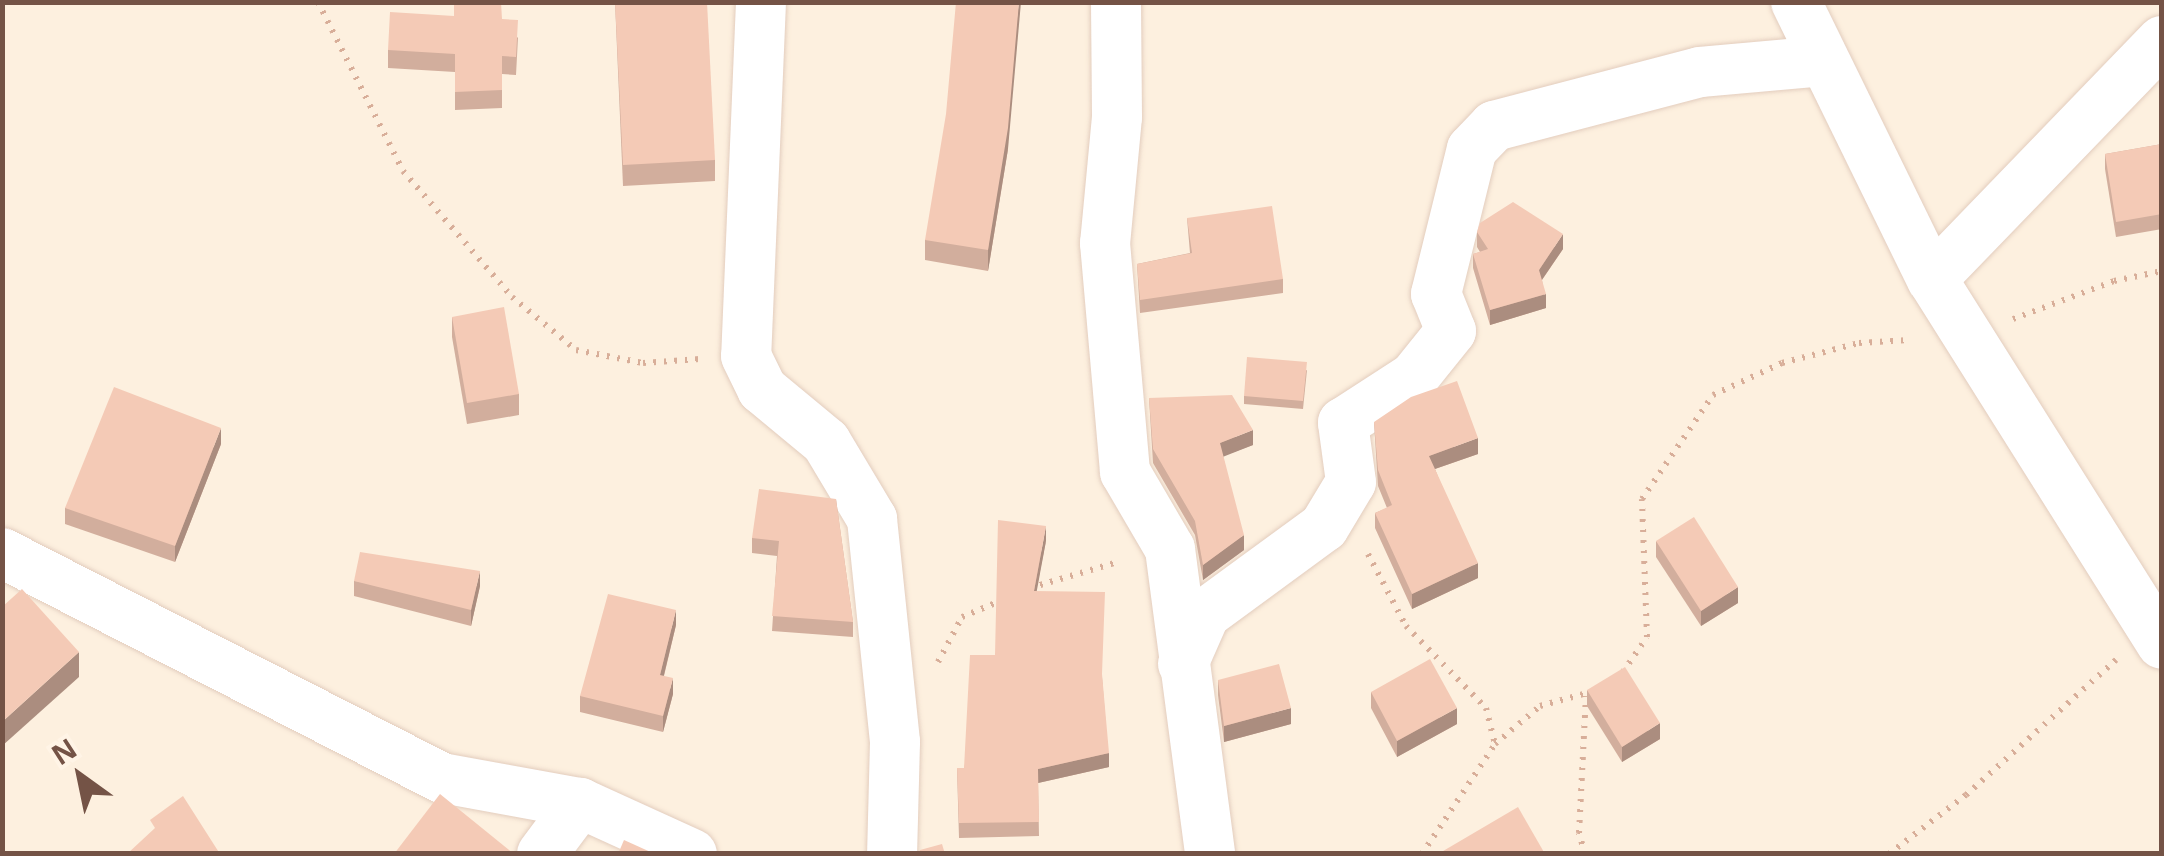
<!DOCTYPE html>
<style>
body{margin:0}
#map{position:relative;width:2164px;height:856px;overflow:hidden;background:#fdf0df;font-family:"Open Sans",sans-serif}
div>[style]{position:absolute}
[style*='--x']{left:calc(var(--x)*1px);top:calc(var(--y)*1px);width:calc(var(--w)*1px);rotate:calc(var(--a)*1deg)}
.path>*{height:6px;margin-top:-3px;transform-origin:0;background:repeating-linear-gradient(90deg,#d8ae99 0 2.5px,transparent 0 10.5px)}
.roads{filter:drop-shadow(0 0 2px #e3cdbe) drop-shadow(0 0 2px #e3cdbe)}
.minor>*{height:50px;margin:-25px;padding:0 25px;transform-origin:25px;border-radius:25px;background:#fff}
.wall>*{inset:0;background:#d2ae9d}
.shaded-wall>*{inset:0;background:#ab8d7f}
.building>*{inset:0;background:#f4cab6}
span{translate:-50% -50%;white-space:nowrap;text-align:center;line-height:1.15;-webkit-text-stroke:8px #fff4e6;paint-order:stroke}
.frame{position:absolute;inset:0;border:5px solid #745346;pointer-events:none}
.north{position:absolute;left:30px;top:726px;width:100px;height:100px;-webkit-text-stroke:8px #fff4e6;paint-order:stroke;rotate:327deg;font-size:28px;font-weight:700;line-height:40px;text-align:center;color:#745346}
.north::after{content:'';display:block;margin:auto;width:35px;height:45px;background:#745346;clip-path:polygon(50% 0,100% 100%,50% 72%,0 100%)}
</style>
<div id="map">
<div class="path">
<div style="--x:318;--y:2;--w:189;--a:63.3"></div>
<div style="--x:403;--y:171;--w:167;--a:49.1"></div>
<div style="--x:512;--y:297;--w:83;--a:39.6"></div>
<div style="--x:576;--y:350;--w:68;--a:11"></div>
<div style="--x:643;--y:363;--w:57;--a:-4"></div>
<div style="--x:2013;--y:319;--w:108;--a:-20.6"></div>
<div style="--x:2114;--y:281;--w:49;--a:-11.8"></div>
<div style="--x:1368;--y:554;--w:81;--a:62.2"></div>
<div style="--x:1406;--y:626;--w:115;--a:45.7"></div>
<div style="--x:1486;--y:708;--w:37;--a:76"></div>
<div style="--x:1030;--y:588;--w:92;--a:-16.5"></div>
<div style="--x:938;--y:662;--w:51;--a:-61.9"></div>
<div style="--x:962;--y:617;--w:41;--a:-22.8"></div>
<div style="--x:1623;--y:672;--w:42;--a:-55.6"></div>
<div style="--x:1647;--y:637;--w:138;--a:-92.1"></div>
<div style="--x:1642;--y:499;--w:126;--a:-55.7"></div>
<div style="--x:1713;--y:395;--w:76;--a:-24.9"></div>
<div style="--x:1782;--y:363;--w:80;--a:-14.6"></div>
<div style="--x:1859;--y:343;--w:50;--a:-3.4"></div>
<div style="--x:1422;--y:854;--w:132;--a:-56.4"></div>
<div style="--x:1495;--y:744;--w:59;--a:-40.2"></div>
<div style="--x:1540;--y:706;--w:53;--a:-15.4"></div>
<div style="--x:1585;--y:854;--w:22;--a:-106"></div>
<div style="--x:1579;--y:833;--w:137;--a:-87.1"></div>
<div style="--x:1889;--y:854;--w:97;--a:-37.5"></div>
<div style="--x:1966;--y:795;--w:202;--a:-42"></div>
</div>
<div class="roads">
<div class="minor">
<div style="--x:761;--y:2;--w:354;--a:92.4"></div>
<div style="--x:746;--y:356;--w:37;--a:64"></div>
<div style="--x:762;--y:389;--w:83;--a:39.6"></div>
<div style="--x:826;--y:442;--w:90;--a:59.1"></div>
<div style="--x:872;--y:519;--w:224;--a:84.1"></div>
<div style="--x:895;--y:742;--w:112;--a:91.5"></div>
<div style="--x:1116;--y:2;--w:115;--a:89.5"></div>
<div style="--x:1117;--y:117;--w:127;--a:95.4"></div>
<div style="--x:1105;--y:243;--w:230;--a:85"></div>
<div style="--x:1125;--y:472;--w:89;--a:59.7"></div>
<div style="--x:1170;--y:549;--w:308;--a:82.5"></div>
<div style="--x:1796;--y:2;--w:309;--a:63.9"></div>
<div style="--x:1932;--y:279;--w:431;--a:57.8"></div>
<div style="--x:1932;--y:279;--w:331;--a:-46"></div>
<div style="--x:2;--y:553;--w:494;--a:27.1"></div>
<div style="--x:442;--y:778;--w:140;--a:10.3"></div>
<div style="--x:580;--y:803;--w:123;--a:24.5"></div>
<div style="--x:1183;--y:664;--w:55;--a:-66.3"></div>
<div style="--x:1205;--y:614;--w:147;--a:-36.2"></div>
<div style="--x:1324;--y:527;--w:52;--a:-59"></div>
<div style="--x:1351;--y:482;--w:60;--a:-97.7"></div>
<div style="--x:1343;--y:423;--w:85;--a:-32.9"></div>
<div style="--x:1414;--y:377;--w:59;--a:-51.2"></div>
<div style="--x:1451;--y:331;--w:40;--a:-112"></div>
<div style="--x:1436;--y:294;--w:149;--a:-76.1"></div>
<div style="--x:1472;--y:149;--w:32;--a:-46"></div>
<div style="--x:1494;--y:126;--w:213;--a:-14.7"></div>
<div style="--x:1700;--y:72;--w:124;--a:-5.1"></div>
<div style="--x:542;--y:854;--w:64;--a:-53.3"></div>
</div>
</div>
<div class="wall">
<div style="clip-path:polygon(615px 2px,715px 160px,715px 181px,623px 186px)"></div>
<div style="clip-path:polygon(454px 16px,502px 19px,518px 38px,516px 75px,502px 74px,502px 108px,455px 110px,455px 72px,388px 68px,388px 50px)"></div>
<div style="clip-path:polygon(2162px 144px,2162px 229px,2116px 237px,2105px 169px,2105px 154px)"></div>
<div style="clip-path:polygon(1008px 149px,988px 271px,925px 260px,925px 240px)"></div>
<div style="clip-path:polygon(1187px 218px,1283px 279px,1283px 293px,1140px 313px,1137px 264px,1190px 253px)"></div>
<div style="clip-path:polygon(1477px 232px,1563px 249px,1542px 280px,1546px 308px,1490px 325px,1473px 268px,1473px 254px,1480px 252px,1477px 247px)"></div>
<div style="clip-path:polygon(452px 317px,519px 394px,519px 415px,467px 424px,452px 337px)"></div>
<div style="clip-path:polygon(1307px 370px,1303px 409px,1244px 404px,1244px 396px)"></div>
<div style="clip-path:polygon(1149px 398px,1253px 445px,1223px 456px,1244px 550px,1203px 580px,1195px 535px,1153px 463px)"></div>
<div style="clip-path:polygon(1374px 422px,1478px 454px,1435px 469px,1478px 578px,1412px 609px,1375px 528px,1375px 513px,1387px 508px,1378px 486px)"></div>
<div style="clip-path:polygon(221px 444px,175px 562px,65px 524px,65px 508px)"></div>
<div style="clip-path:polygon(836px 499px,853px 622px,853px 637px,772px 631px,777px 556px,752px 553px,752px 538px)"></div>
<div style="clip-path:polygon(1046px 541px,1036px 591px,1102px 677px,1109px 767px,1038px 783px,1039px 836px,959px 838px,957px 768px,964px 768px,995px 655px)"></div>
<div style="clip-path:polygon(1656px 541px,1738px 603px,1701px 626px,1656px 557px)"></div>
<div style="clip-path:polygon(354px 581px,480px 586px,471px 626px,354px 596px)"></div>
<div style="clip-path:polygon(676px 625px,664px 676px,673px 694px,663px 732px,580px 712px,580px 696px)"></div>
<div style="clip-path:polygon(1218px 680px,1291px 724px,1224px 742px,1218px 695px)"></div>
<div style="clip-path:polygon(1587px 690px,1660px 739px,1622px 762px,1587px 706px)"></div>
<div style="clip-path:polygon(1371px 692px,1457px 724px,1397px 757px,1371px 708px)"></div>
</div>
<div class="shaded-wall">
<div style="clip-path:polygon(1019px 2px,1021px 2px,1008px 149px,988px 271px,988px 250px)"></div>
<div style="clip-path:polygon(1563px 234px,1563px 249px,1539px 284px,1539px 270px)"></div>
<div style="clip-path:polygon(1546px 294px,1546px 308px,1490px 325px,1490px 310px)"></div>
<div style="clip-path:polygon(221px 428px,221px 444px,175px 562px,175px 546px)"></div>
<div style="clip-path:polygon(1253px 430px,1253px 445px,1220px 458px,1220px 443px)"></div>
<div style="clip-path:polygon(1478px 438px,1478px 454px,1429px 471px,1429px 456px)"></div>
<div style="clip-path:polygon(1046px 526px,1046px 541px,1034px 606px,1034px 591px)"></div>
<div style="clip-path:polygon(1244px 535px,1244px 550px,1203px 580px,1203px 565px)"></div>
<div style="clip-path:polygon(1478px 563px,1478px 578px,1412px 609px,1412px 594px)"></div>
<div style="clip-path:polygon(480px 571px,480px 586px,471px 626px,471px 610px)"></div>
<div style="clip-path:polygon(1738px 587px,1738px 603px,1701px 626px,1701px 611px)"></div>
<div style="clip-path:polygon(676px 610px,676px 625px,660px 691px,660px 675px)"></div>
<div style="clip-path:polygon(79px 652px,79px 677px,2px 746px,2px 722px)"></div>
<div style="clip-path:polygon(673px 678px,673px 694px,663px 732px,663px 716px)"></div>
<div style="clip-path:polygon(1291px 708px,1291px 724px,1224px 742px,1224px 726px)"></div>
<div style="clip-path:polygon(1457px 708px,1457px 724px,1397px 757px,1397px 741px)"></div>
<div style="clip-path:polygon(1660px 723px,1660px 739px,1622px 762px,1622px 747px)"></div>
<div style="clip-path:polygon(1109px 753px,1109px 767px,1038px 783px,1038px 769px)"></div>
</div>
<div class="building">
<div style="clip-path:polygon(454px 2px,501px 2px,502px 19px,518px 20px,516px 57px,502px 56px,502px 90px,455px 92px,455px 54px,388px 50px,390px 12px,454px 16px)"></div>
<div style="clip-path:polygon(615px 2px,707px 2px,715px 160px,623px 165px)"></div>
<div style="clip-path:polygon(956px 2px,1019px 2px,1008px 128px,988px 250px,925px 240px,946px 114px)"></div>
<div style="clip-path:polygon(2162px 144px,2162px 214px,2116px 222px,2105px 154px)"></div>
<div style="clip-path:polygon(1513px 202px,1563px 234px,1539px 270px,1546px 294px,1490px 310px,1473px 254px,1488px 249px,1477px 232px,1480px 223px)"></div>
<div style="clip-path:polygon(1272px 206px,1283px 279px,1140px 300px,1137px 264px,1192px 253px,1187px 218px)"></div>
<div style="clip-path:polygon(504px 307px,519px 394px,467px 403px,452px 317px)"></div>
<div style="clip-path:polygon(1247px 357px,1307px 362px,1303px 401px,1244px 396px)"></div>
<div style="clip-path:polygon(1457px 381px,1478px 438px,1429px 456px,1478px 563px,1412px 594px,1375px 513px,1392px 505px,1378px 470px,1374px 422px,1411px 397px)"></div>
<div style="clip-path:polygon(114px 387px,221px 428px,175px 546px,65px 508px)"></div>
<div style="clip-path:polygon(1232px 395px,1253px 430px,1220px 443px,1244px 535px,1203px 565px,1195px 521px,1153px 449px,1149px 398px)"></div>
<div style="clip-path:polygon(759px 489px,836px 499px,853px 622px,772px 616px,779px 541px,752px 538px)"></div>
<div style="clip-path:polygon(1694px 517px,1738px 587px,1701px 611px,1656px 541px)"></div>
<div style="clip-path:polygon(998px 520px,1046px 526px,1034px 591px,1105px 592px,1102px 674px,1109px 753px,1038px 769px,1039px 822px,959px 823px,957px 768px,964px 768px,970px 655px,995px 655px)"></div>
<div style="clip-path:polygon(360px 552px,480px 571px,471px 610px,354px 581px)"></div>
<div style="clip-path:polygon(22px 589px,79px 652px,2px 722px,2px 607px)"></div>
<div style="clip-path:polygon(608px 594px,676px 610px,660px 675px,673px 678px,663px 716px,580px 696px)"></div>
<div style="clip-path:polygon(1430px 659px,1457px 708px,1397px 741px,1371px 692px)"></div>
<div style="clip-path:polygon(1279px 664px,1291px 708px,1224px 726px,1218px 680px)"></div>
<div style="clip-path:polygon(1625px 667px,1660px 723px,1622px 747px,1587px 690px)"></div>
<div style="clip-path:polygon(440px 794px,514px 854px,394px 854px)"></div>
<div style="clip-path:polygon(183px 796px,220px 854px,127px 854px,155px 828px,150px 820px)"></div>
<div style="clip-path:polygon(1518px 807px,1545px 854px,1438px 854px)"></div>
<div style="clip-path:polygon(624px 840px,655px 854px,618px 854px)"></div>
<div style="clip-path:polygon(942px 844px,945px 854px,918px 854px,920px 850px)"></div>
</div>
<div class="frame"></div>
<div class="north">N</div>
</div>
